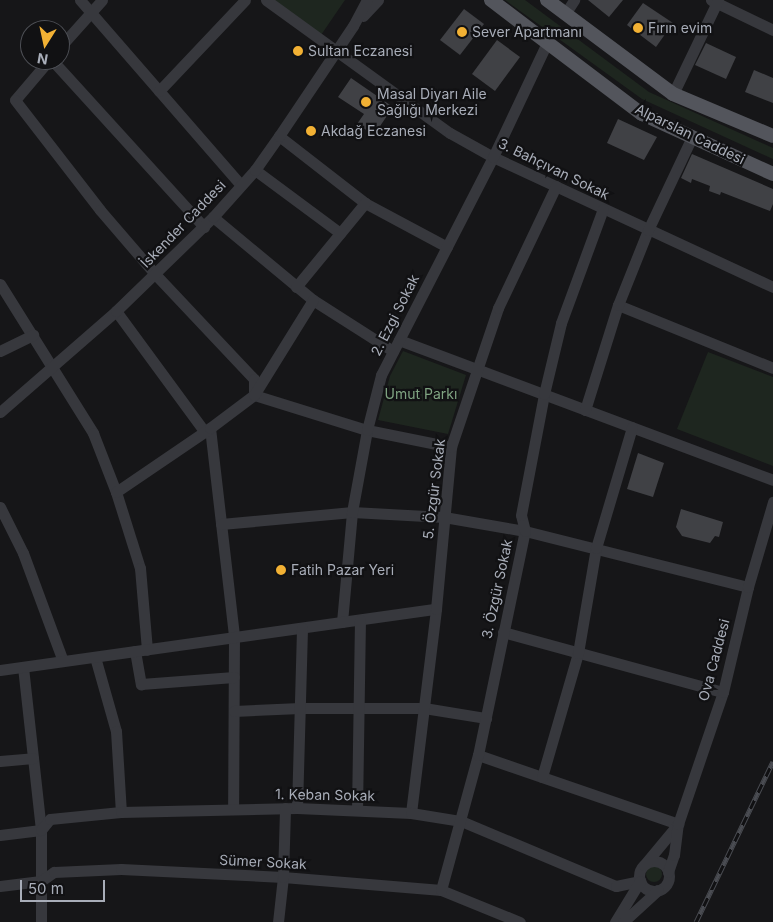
<!DOCTYPE html>
<meta charset="utf-8">
<style>
body{margin:0}
#map{position:relative;width:773px;height:922px;overflow:hidden;background:#161618;font-family:Inter,sans-serif}
div>[style]{position:absolute}
[style*='--x']{left:calc(var(--x)*1px);top:calc(var(--y)*1px);width:calc(var(--w)*1px);rotate:calc(var(--a)*1deg)}
.green>*{inset:0;background:#1e261f}
.round{border-radius:50%}
.building>*{inset:0;background:#404145}
.minor>*{height:11px;margin:-5.5px;padding:0 5.5px;transform-origin:5.5px;border-radius:5.5px;background:#37383d}
.minor>.ring{margin:-5.5px;padding:0;box-sizing:content-box;background:none;border:11px solid #37383d;border-radius:50%}
.major>*{height:14px;margin:-7px;padding:0 7px;transform-origin:7px;border-radius:7px;background:#53555c}
.rail>*{height:5px;margin-top:-2.5px;transform-origin:0;background:repeating-linear-gradient(90deg,#111113 0 9px,#4a4c52 0 18px);box-sizing:border-box;border-block:1px solid #4a4c52}
.dots>*{width:14px;height:14px;translate:-50% -50%;box-sizing:border-box;border:2px solid #111113;border-radius:50%}
span{translate:-50% -50%;white-space:nowrap;text-align:center;line-height:1.15;-webkit-text-stroke:4.5px #111113;paint-order:stroke}
.poi-label{font-size:14px;color:#a8adb8}
.left{translate:0 -50%;text-align:left}
.street-label{font-size:14px;color:#a8adb8}
.park-label{font-size:14px;color:#7fa381}
.north{position:absolute;left:20px;top:20px;width:50px;height:50px;box-sizing:border-box;background:#111113;border:1px solid #4d4f55;border-radius:50%;rotate:190deg;font-size:14px;font-weight:700;line-height:20px;text-align:center;color:#a8adb8}
.north::after{content:'';display:block;margin:auto;width:18px;height:22px;background:#f2b134;clip-path:polygon(50% 0,100% 100%,50% 72%,0 100%)}
.scale{position:absolute;left:20px;top:880px;width:85px;height:22px;box-sizing:border-box;border:2px solid #a8adb8;border-top:0;padding-left:6px;font-size:15px;line-height:18px;white-space:nowrap;color:#a8adb8;-webkit-text-stroke:4px #111113;paint-order:stroke}
</style>
<div id="map">
<div class="green">
<div style="clip-path:polygon(273px 0,345px 0,321px 35px)"></div>
<div style="clip-path:polygon(505px 0,525px 0,649px 92px,773px 148px,773px 159px,642px 99px)"></div>
<div style="clip-path:polygon(403px 351px,466px 375px,448px 434px,378px 420px,390px 376px)"></div>
<div style="clip-path:polygon(708px 352px,773px 377px,773px 466px,677px 429px)"></div>
<div class="round" style="left:646px;top:866px;width:16px;height:16px"></div>
</div>
<div class="building">
<div style="clip-path:polygon(588px 0,623px 0,609px 17px)"></div>
<div style="clip-path:polygon(643px 3px,673px 23px,656px 47px,627px 25px)"></div>
<div style="clip-path:polygon(464px 9px,484px 24px,460px 55px,440px 40px)"></div>
<div style="clip-path:polygon(497px 40px,520px 57px,495px 91px,472px 74px)"></div>
<div style="clip-path:polygon(706px 43px,736px 57px,726px 79px,695px 65px)"></div>
<div style="clip-path:polygon(754px 70px,773px 78px,773px 103px,745px 92px)"></div>
<div style="clip-path:polygon(351px 78px,393px 107px,374px 135px,357px 124px,364px 114px,338px 97px)"></div>
<div style="clip-path:polygon(618px 119px,657px 137px,644px 160px,607px 143px)"></div>
<div style="clip-path:polygon(692px 154px,773px 189px,773px 204px,770px 211px,721px 192px,720px 195px,709px 191px,710px 186px,692px 179px,691px 183px,681px 178px)"></div>
<div style="clip-path:polygon(638px 453px,664px 463px,653px 497px,627px 489px)"></div>
<div style="clip-path:polygon(681px 509px,723px 522px,719px 537px,715px 536px,710px 543px,682px 536px,676px 527px)"></div>
</div>
<div class="minor">
<div style="--x:80;--y:0;--w:245;--a:49"></div>
<div style="--x:266;--y:0;--w:227;--a:35.9"></div>
<div style="--x:450;--y:133;--w:49;--a:29.2"></div>
<div style="--x:493;--y:157;--w:309;--a:24.9"></div>
<div style="--x:711;--y:0;--w:69;--a:25.8"></div>
<div style="--x:565;--y:14;--w:17;--a:-57"></div>
<div style="--x:363;--y:16;--w:22;--a:-47"></div>
<div style="--x:60;--y:47;--w:63;--a:-48.2"></div>
<div style="--x:49;--y:60;--w:52;--a:130.4"></div>
<div style="--x:15;--y:100;--w:139;--a:52.3"></div>
<div style="--x:100;--y:210;--w:84;--a:49.3"></div>
<div style="--x:155;--y:274;--w:144;--a:46.7"></div>
<div style="--x:254;--y:379;--w:16;--a:90"></div>
<div style="--x:254;--y:395;--w:118;--a:17.2"></div>
<div style="--x:367;--y:430;--w:86;--a:11.4"></div>
<div style="--x:52;--y:60;--w:226;--a:47.7"></div>
<div style="--x:159;--y:91;--w:125;--a:-46.6"></div>
<div style="--x:673;--y:94;--w:104;--a:-64.4"></div>
<div style="--x:279;--y:136;--w:109;--a:37.9"></div>
<div style="--x:365;--y:203;--w:93;--a:28.2"></div>
<div style="--x:255;--y:170;--w:106;--a:36.5"></div>
<div style="--x:213;--y:217;--w:130;--a:39.7"></div>
<div style="--x:313;--y:300;--w:95;--a:32.5"></div>
<div style="--x:0;--y:284;--w:176;--a:58"></div>
<div style="--x:93;--y:433;--w:63;--a:68.7"></div>
<div style="--x:116;--y:492;--w:80;--a:72.5"></div>
<div style="--x:140;--y:568;--w:82;--a:85.1"></div>
<div style="--x:296;--y:287;--w:109;--a:-50.6"></div>
<div style="--x:618;--y:305;--w:167;--a:22.1"></div>
<div style="--x:116;--y:311;--w:150;--a:53.7"></div>
<div style="--x:399;--y:340;--w:399;--a:20.5"></div>
<div style="--x:0;--y:351;--w:37;--a:-26"></div>
<div style="--x:585;--y:410;--w:110;--a:-72.6"></div>
<div style="--x:618;--y:305;--w:81;--a:-68.2"></div>
<div style="--x:648;--y:230;--w:103;--a:-64.7"></div>
<div style="--x:0;--y:412;--w:154;--a:-41"></div>
<div style="--x:116;--y:311;--w:135;--a:-44.1"></div>
<div style="--x:213;--y:217;--w:63;--a:-48.2"></div>
<div style="--x:255;--y:170;--w:42;--a:-54.8"></div>
<div style="--x:279;--y:136;--w:133;--a:-56.1"></div>
<div style="--x:353;--y:26;--w:30;--a:-62"></div>
<div style="--x:210;--y:428;--w:210;--a:83.4"></div>
<div style="--x:234;--y:637;--w:172;--a:90.3"></div>
<div style="--x:116;--y:492;--w:114;--a:-34.2"></div>
<div style="--x:210;--y:428;--w:55;--a:-36.9"></div>
<div style="--x:254;--y:395;--w:112;--a:-58.2"></div>
<div style="--x:0;--y:507;--w:51;--a:63.4"></div>
<div style="--x:23;--y:553;--w:115;--a:69.7"></div>
<div style="--x:221;--y:524;--w:132;--a:-5.2"></div>
<div style="--x:352;--y:512;--w:92;--a:3.1"></div>
<div style="--x:444;--y:517;--w:82;--a:9.8"></div>
<div style="--x:525;--y:531;--w:230;--a:14.1"></div>
<div style="--x:342;--y:622;--w:110;--a:-84.8"></div>
<div style="--x:352;--y:512;--w:83;--a:-79.6"></div>
<div style="--x:367;--y:430;--w:57;--a:-75.7"></div>
<div style="--x:381;--y:375;--w:245;--a:-62.8"></div>
<div style="--x:493;--y:157;--w:126;--a:-64.7"></div>
<div style="--x:503;--y:632;--w:228;--a:15.3"></div>
<div style="--x:135;--y:651;--w:34;--a:80"></div>
<div style="--x:141;--y:684;--w:93;--a:-4.3"></div>
<div style="--x:95;--y:657;--w:77;--a:74.2"></div>
<div style="--x:116;--y:731;--w:81;--a:86.5"></div>
<div style="--x:23;--y:667;--w:164;--a:83.7"></div>
<div style="--x:41;--y:830;--w:92;--a:90"></div>
<div style="--x:0;--y:670;--w:440;--a:-8"></div>
<div style="--x:234;--y:711;--w:66;--a:-2.6"></div>
<div style="--x:300;--y:708;--w:124;--a:0"></div>
<div style="--x:424;--y:708;--w:63;--a:9.2"></div>
<div style="--x:478;--y:755;--w:212;--a:19"></div>
<div style="--x:0;--y:761;--w:33;--a:-5"></div>
<div style="--x:542;--y:777;--w:129;--a:-73.8"></div>
<div style="--x:578;--y:653;--w:107;--a:-80.3"></div>
<div style="--x:596;--y:548;--w:126;--a:-73.4"></div>
<div style="--x:297;--y:808;--w:180;--a:-88.4"></div>
<div style="--x:357;--y:810;--w:190;--a:-89.1"></div>
<div style="--x:411;--y:813;--w:206;--a:-83"></div>
<div style="--x:436;--y:609;--w:163;--a:-84.7"></div>
<div style="--x:451;--y:447;--w:147;--a:-71.3"></div>
<div style="--x:498;--y:308;--w:135;--a:-64.6"></div>
<div style="--x:0;--y:835;--w:41;--a:-7"></div>
<div style="--x:41;--y:830;--w:14;--a:-51"></div>
<div style="--x:50;--y:819;--w:71;--a:-5.6"></div>
<div style="--x:121;--y:812;--w:176;--a:-1.3"></div>
<div style="--x:297;--y:808;--w:114;--a:2.5"></div>
<div style="--x:411;--y:813;--w:51;--a:9.1"></div>
<div style="--x:461;--y:821;--w:168;--a:22.8"></div>
<div style="--x:616;--y:886;--w:25;--a:-12"></div>
<div class="ring" style="left:639px;top:861px;width:19px;height:19px"></div>
<div style="--x:644;--y:865;--w:53;--a:-50.3"></div>
<div style="--x:668;--y:872;--w:18;--a:-71"></div>
<div style="--x:674;--y:855;--w:31;--a:-83"></div>
<div style="--x:678;--y:824;--w:139;--a:-71.2"></div>
<div style="--x:723;--y:692;--w:108;--a:-76.6"></div>
<div style="--x:748;--y:587;--w:89;--a:-73.6"></div>
<div style="--x:0;--y:886;--w:41;--a:-7"></div>
<div style="--x:41;--y:881;--w:16;--a:-35"></div>
<div style="--x:54;--y:872;--w:67;--a:-2.6"></div>
<div style="--x:121;--y:869;--w:162;--a:2.8"></div>
<div style="--x:283;--y:877;--w:159;--a:4.7"></div>
<div style="--x:441;--y:890;--w:85;--a:22.1"></div>
<div style="--x:441;--y:890;--w:140;--a:-74.7"></div>
<div style="--x:478;--y:755;--w:229;--a:-78.2"></div>
<div style="--x:525;--y:531;--w:16;--a:-104"></div>
<div style="--x:521;--y:515;--w:123;--a:-79.2"></div>
<div style="--x:544;--y:394;--w:73;--a:-76.5"></div>
<div style="--x:561;--y:323;--w:121;--a:-69.8"></div>
<div style="--x:278;--y:922;--w:45;--a:-83.7"></div>
<div style="--x:283;--y:877;--w:69;--a:-88.3"></div>
<div style="--x:615;--y:922;--w:48;--a:-58.6"></div>
<div style="--x:623;--y:922;--w:47;--a:-42.4"></div>
</div>
<div class="major">
<div style="--x:491;--y:0;--w:189;--a:37.1"></div>
<div style="--x:642;--y:114;--w:144;--a:24.6"></div>
<div style="--x:547;--y:0;--w:157;--a:36.7"></div>
<div style="--x:673;--y:94;--w:108;--a:22.8"></div>
</div>
<div class="rail">
<div style="--x:696;--y:922;--w:178;--a:-64.4"></div>
</div>
<div class="dots">
<div style="left:638px;top:28px;background:#f2b134"></div>
<div style="left:462px;top:32px;background:#f2b134"></div>
<div style="left:298px;top:51px;background:#f2b134"></div>
<div style="left:366px;top:102px;background:#f2b134"></div>
<div style="left:311px;top:131px;background:#f2b134"></div>
<div style="left:281px;top:570px;background:#f2b134"></div>
</div>
<div class="poi-label">
<span class="left" style="left:648px;top:28px">Fırın evim</span>
<span class="left" style="left:472px;top:32px">Sever Apartmanı</span>
<span class="left" style="left:308px;top:51px">Sultan Eczanesi</span>
<span class="left" style="left:377px;top:102px">Masal Diyarı Aile<br>Sağlığı Merkezi</span>
<span class="left" style="left:321px;top:131px">Akdağ Eczanesi</span>
<span class="left" style="left:291px;top:570px">Fatih Pazar Yeri</span>
</div>
<div class="street-label">
<span style="left:690px;top:134px;rotate:26deg">Alparslan Caddesi</span>
<span style="left:554px;top:169px;rotate:26deg">3. Bahçıvan Sokak</span>
<span style="left:183px;top:224px;rotate:-46deg">İskender Caddesi</span>
<span style="left:395px;top:315px;rotate:-63deg">2. Ezgi Sokak</span>
<span style="left:434px;top:489px;rotate:-83deg">5. Özgür Sokak</span>
<span style="left:497px;top:589px;rotate:-78deg">3. Özgür Sokak</span>
<span style="left:714px;top:660px;rotate:-75deg">Ova Caddesi</span>
<span style="left:325px;top:795px;rotate:1deg">1. Keban Sokak</span>
<span style="left:263px;top:862px;rotate:3deg">Sümer Sokak</span>
</div>
<div class="park-label">
<span style="left:421px;top:394px">Umut Parkı</span>
</div>
<div class="north">N</div>
<div class="scale">50 m</div>
</div>
